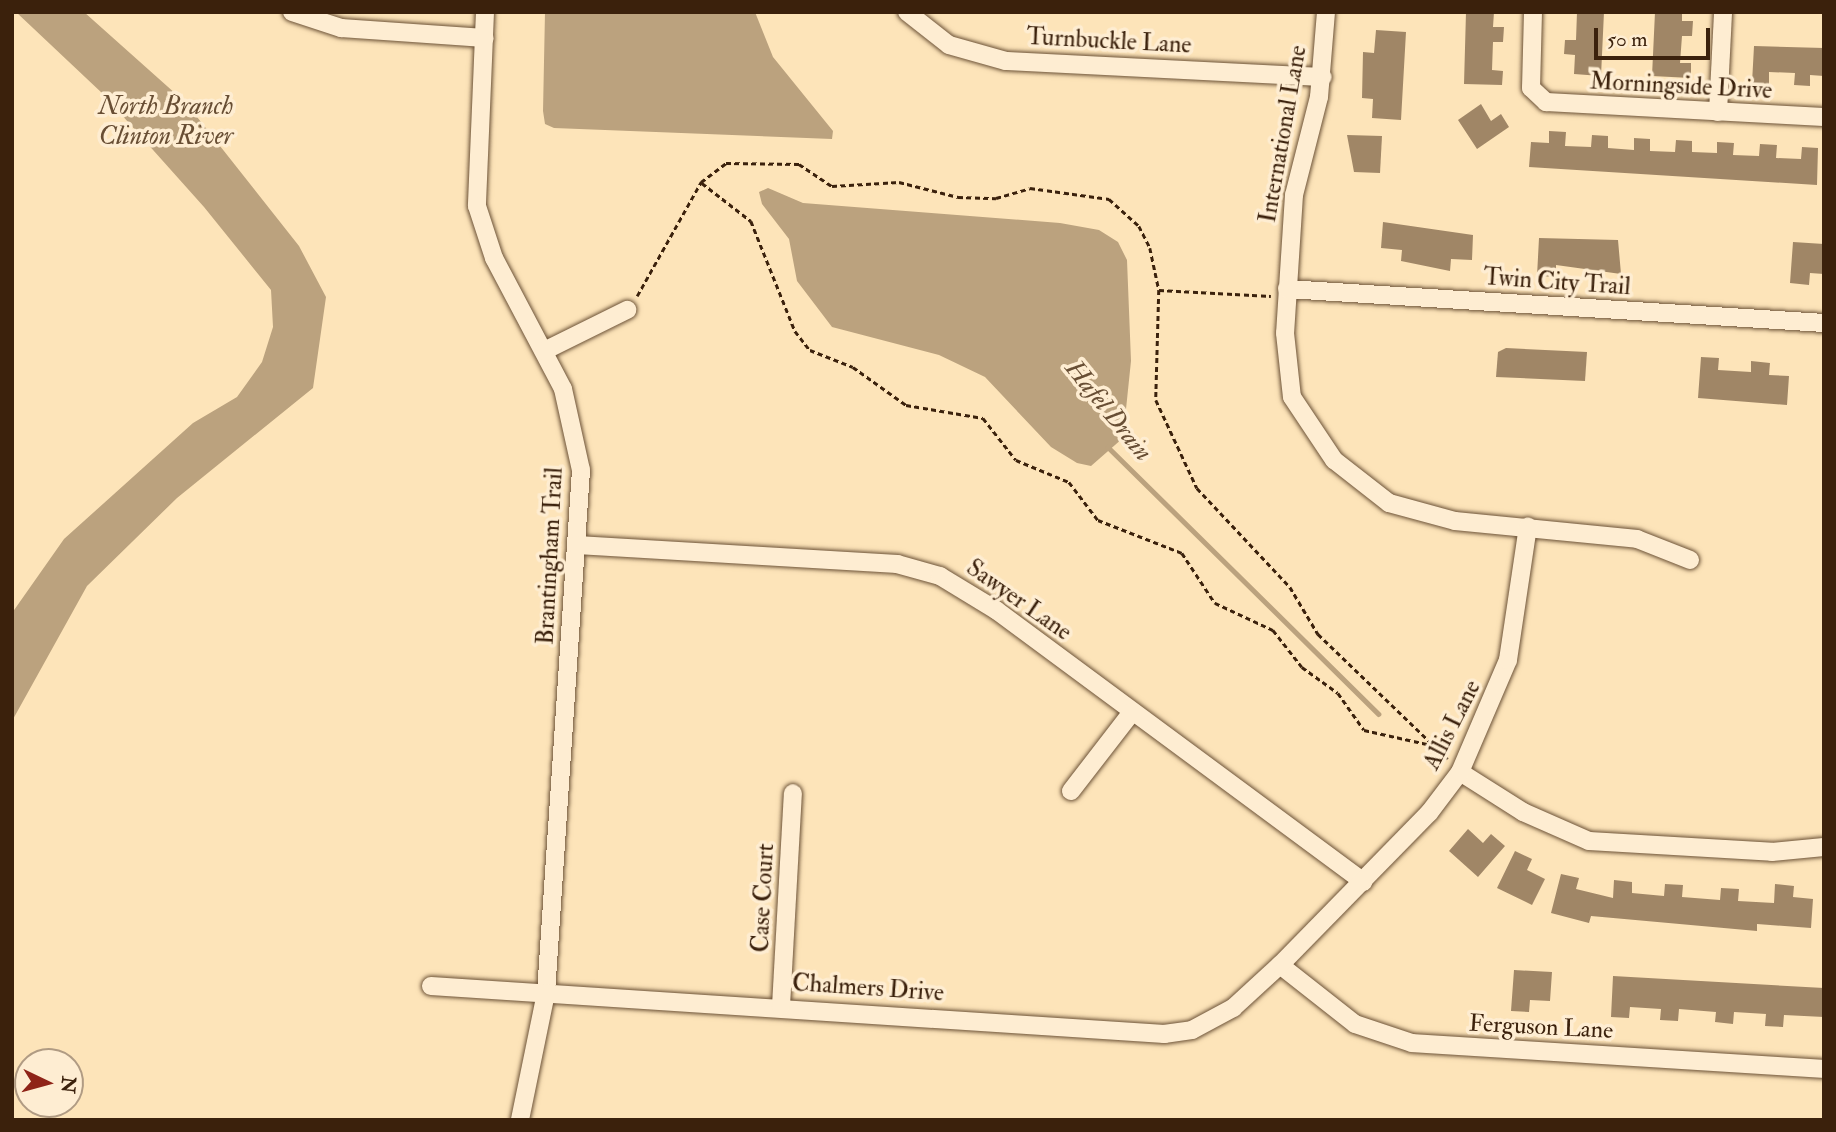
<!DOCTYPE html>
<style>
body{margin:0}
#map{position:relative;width:1836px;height:1132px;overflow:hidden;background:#fde4b9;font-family:"IM FELL Double Pica",serif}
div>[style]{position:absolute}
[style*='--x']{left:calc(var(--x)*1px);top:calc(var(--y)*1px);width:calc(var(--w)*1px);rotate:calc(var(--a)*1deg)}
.water>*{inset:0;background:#bba27e}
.stream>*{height:4.5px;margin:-2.25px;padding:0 2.25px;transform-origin:2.25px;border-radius:2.25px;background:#bba27e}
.building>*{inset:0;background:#a08666}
.path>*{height:2.5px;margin-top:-1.25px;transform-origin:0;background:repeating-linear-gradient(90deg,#3b210c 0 5px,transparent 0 8.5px)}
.roads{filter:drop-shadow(0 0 2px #6c5237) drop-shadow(0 0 2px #6c5237)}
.street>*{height:18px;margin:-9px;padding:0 9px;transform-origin:9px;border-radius:9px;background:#feedd2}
span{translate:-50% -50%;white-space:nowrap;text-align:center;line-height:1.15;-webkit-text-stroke:7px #feedd2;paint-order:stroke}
.street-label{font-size:24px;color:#3b210c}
.water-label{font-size:26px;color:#684e34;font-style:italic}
.frame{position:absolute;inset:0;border:14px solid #3b210c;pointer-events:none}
.north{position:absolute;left:14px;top:1048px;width:70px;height:70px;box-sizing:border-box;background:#feedd2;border:2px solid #b09b83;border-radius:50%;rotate:95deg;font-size:19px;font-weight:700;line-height:28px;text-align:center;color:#3b210c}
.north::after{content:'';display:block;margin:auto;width:24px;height:32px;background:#8f2418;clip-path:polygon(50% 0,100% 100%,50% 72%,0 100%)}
.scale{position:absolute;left:1594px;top:28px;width:116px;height:32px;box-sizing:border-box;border:4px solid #3b210c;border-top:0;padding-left:9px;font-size:21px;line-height:24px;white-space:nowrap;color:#3b210c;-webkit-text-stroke:5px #feedd2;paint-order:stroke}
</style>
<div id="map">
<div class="water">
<div style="clip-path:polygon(16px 12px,84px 12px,186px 103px,299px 246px,326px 297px,313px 388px,177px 498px,87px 586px,12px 721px,12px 613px,64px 539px,193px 423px,237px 397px,262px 362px,273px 327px,271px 290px,204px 207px,103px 94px)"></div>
<div style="clip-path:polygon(545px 12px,755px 12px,773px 57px,833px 131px,832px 139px,554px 128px,545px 124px,543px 111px)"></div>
<div style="clip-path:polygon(768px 188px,803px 203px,1060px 223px,1099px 230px,1118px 242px,1127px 260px,1131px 361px,1123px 438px,1091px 466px,1077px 463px,1051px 447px,985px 377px,939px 355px,832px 327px,797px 281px,789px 239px,762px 204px,759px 192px)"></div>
</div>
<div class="stream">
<div style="--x:1108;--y:447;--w:380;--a:44.6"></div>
</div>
<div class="building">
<div style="clip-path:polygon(1466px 12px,1494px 12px,1493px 27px,1504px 27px,1503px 42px,1493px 42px,1492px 70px,1503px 71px,1502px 85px,1464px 84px)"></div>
<div style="clip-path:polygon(1577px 12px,1604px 12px,1601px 76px,1574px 74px,1575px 55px,1564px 54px,1565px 40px,1576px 40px)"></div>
<div style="clip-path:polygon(1655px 12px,1682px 12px,1682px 21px,1693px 21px,1692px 36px,1682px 36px,1680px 63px,1691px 63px,1691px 78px,1652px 76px)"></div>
<div style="clip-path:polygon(1376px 30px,1406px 32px,1401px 120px,1372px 118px,1373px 99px,1362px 98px,1363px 52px,1374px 53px)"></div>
<div style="clip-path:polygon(1754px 46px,1824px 48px,1824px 76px,1810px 75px,1810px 86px,1794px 85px,1795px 73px,1769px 72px,1769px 84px,1752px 83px)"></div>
<div style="clip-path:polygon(1481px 104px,1491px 121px,1501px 114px,1509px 127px,1477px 149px,1458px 120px)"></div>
<div style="clip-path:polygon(1549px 131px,1566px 132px,1565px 146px,1591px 147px,1592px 135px,1608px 136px,1608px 148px,1634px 150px,1634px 138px,1650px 139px,1650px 151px,1675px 152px,1676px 140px,1692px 141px,1692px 152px,1717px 153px,1717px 142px,1734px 143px,1733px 155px,1759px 156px,1760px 144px,1777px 145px,1776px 158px,1801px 159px,1802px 147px,1818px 148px,1817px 185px,1529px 167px,1531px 142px,1549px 143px)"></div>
<div style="clip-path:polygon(1347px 135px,1382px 136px,1380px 173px,1354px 172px)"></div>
<div style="clip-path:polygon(1383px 222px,1473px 235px,1472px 260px,1451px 259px,1450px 271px,1401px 261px,1402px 250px,1381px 248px)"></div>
<div style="clip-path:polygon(1539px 238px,1618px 240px,1621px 274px,1556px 265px,1556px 277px,1537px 276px)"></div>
<div style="clip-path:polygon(1793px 242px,1824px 244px,1824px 274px,1810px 273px,1809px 285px,1790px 283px)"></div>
<div style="clip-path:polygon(1506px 348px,1587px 352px,1585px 381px,1496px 377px,1498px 352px)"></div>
<div style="clip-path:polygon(1701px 357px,1719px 358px,1718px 370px,1751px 372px,1751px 361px,1770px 363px,1769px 375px,1789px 376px,1787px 405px,1698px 398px)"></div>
<div style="clip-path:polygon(1468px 829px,1483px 843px,1491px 834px,1505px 846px,1478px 877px,1449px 851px)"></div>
<div style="clip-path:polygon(1515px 851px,1532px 859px,1527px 870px,1545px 879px,1532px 905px,1497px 888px)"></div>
<div style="clip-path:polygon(1561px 874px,1579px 878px,1576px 889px,1613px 898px,1614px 880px,1632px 882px,1632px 893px,1664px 896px,1665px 884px,1683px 885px,1682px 897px,1720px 900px,1721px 888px,1739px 889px,1738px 901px,1774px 903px,1775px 884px,1794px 886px,1793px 897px,1813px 899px,1811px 928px,1757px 924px,1757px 931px,1591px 916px,1589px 923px,1551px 913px)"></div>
<div style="clip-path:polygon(1514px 970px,1552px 972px,1550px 1001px,1530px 1000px,1529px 1012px,1511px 1011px)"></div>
<div style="clip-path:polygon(1613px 976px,1824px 988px,1824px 1017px,1784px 1015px,1783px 1027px,1765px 1026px,1766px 1014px,1734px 1012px,1733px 1024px,1715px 1022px,1716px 1012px,1679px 1009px,1678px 1021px,1660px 1020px,1661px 1009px,1630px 1007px,1629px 1018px,1611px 1017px)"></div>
</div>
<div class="path">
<div style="--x:702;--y:183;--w:62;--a:37.8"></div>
<div style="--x:751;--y:221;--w:118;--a:68.2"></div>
<div style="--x:795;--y:331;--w:24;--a:52"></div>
<div style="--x:810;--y:350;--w:46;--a:21.6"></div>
<div style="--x:853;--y:367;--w:65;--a:35.6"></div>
<div style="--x:906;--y:405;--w:78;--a:9.6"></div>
<div style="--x:983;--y:418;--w:53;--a:51.8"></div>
<div style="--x:1016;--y:460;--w:57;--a:22.5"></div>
<div style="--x:1069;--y:482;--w:48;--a:52.7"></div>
<div style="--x:1098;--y:520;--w:90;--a:21.4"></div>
<div style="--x:1182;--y:553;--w:60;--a:56.6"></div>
<div style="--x:1215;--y:603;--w:64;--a:25"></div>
<div style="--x:1273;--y:630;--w:47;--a:51.9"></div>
<div style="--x:1302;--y:667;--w:44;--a:35.8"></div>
<div style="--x:1338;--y:693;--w:45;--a:54.9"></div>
<div style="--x:1364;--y:730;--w:69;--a:12.6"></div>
<div style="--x:1159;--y:290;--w:112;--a:3.1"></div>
<div style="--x:637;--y:296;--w:131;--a:-60.7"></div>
<div style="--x:701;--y:182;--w:31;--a:-37"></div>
<div style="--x:726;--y:163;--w:73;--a:0.8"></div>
<div style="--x:799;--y:164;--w:40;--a:34"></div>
<div style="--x:832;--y:186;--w:67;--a:-3.4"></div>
<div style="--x:899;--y:182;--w:61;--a:14.3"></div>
<div style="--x:958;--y:197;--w:38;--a:2"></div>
<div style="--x:996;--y:198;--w:35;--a:-16"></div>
<div style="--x:1030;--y:188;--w:80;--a:7.9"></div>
<div style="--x:1109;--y:199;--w:40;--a:42"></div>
<div style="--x:1139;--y:226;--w:25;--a:63"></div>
<div style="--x:1150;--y:248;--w:43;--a:77.9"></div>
<div style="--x:1159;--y:290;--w:110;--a:91.6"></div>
<div style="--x:1156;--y:400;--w:97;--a:65"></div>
<div style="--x:1197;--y:488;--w:136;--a:46.8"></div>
<div style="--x:1290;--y:587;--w:55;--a:59.2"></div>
<div style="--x:1318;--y:634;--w:180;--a:43.9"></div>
</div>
<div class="roads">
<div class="street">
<div style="--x:292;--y:12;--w:52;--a:18.1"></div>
<div style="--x:341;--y:28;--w:144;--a:4"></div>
<div style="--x:485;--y:12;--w:194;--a:92.4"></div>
<div style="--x:477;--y:206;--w:55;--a:71.9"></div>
<div style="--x:494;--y:258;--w:148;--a:62.2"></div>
<div style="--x:563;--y:389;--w:83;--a:77.5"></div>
<div style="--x:581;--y:470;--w:524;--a:93.83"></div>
<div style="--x:546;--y:993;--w:130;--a:101.6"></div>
<div style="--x:907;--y:12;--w:53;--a:38.2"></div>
<div style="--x:949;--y:45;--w:59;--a:15.7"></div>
<div style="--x:1006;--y:61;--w:317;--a:2.9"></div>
<div style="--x:1326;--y:12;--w:85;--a:94.7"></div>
<div style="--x:1319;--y:97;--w:101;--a:104.3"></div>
<div style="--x:1294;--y:195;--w:138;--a:93.7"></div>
<div style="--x:1285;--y:333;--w:64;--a:83.8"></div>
<div style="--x:1292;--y:397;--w:76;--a:56.3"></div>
<div style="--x:1334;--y:460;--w:70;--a:38"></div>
<div style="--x:1389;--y:503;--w:68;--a:15.3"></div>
<div style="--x:1455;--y:521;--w:183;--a:5.6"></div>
<div style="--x:1637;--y:539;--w:57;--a:21.6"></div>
<div style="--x:1533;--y:12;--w:76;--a:91.5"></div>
<div style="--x:1531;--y:88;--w:21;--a:43"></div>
<div style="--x:1546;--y:102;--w:278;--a:3.1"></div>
<div style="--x:1718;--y:112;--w:100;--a:-87.1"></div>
<div style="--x:1287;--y:289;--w:538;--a:3.62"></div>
<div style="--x:544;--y:351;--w:93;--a:-26.3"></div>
<div style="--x:577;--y:545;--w:321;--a:3.4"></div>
<div style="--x:897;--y:564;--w:45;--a:15.6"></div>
<div style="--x:940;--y:576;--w:66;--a:31.3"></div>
<div style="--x:996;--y:610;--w:457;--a:36.5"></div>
<div style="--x:1460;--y:772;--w:75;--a:32.4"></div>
<div style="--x:1523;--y:812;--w:72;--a:23.7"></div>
<div style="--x:1589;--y:841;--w:183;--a:3.4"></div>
<div style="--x:1772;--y:852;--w:52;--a:-5.5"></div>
<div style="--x:1071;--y:791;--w:100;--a:-52.3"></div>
<div style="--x:1280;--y:965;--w:95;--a:38.2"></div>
<div style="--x:1355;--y:1024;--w:60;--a:18.4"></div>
<div style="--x:1412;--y:1043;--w:413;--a:3.6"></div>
<div style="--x:431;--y:986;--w:735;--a:3.75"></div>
<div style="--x:1164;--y:1034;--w:28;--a:-8"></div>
<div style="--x:1192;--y:1030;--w:47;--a:-28.2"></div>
<div style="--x:1233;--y:1008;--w:64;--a:-42.5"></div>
<div style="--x:1280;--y:965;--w:213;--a:-45.6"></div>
<div style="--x:1429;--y:813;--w:51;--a:-52.9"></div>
<div style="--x:1460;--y:772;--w:122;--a:-66.8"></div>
<div style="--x:1508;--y:660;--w:135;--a:-81.5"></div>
<div style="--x:781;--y:1006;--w:213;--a:-86.8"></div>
</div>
</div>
<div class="street-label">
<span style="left:1109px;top:41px;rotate:3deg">Turnbuckle Lane</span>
<span style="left:1681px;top:86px;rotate:3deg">Morningside Drive</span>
<span style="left:1283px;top:134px;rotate:-80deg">International Lane</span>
<span style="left:1557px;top:282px;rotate:4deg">Twin City Trail</span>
<span style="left:550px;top:556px;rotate:-87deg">Brantingham Trail</span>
<span style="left:1019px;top:600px;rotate:35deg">Sawyer Lane</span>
<span style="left:1452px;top:725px;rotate:-63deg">Allis Lane</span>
<span style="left:763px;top:898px;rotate:-87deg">Case Court</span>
<span style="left:868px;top:988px;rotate:4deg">Chalmers Drive</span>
<span style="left:1541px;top:1027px;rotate:3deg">Ferguson Lane</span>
</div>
<div class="water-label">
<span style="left:166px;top:122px">North Branch<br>Clinton River</span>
<span style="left:1108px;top:411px;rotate:51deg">Hafel Drain</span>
</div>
<div class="frame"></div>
<div class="north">N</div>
<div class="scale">50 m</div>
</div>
